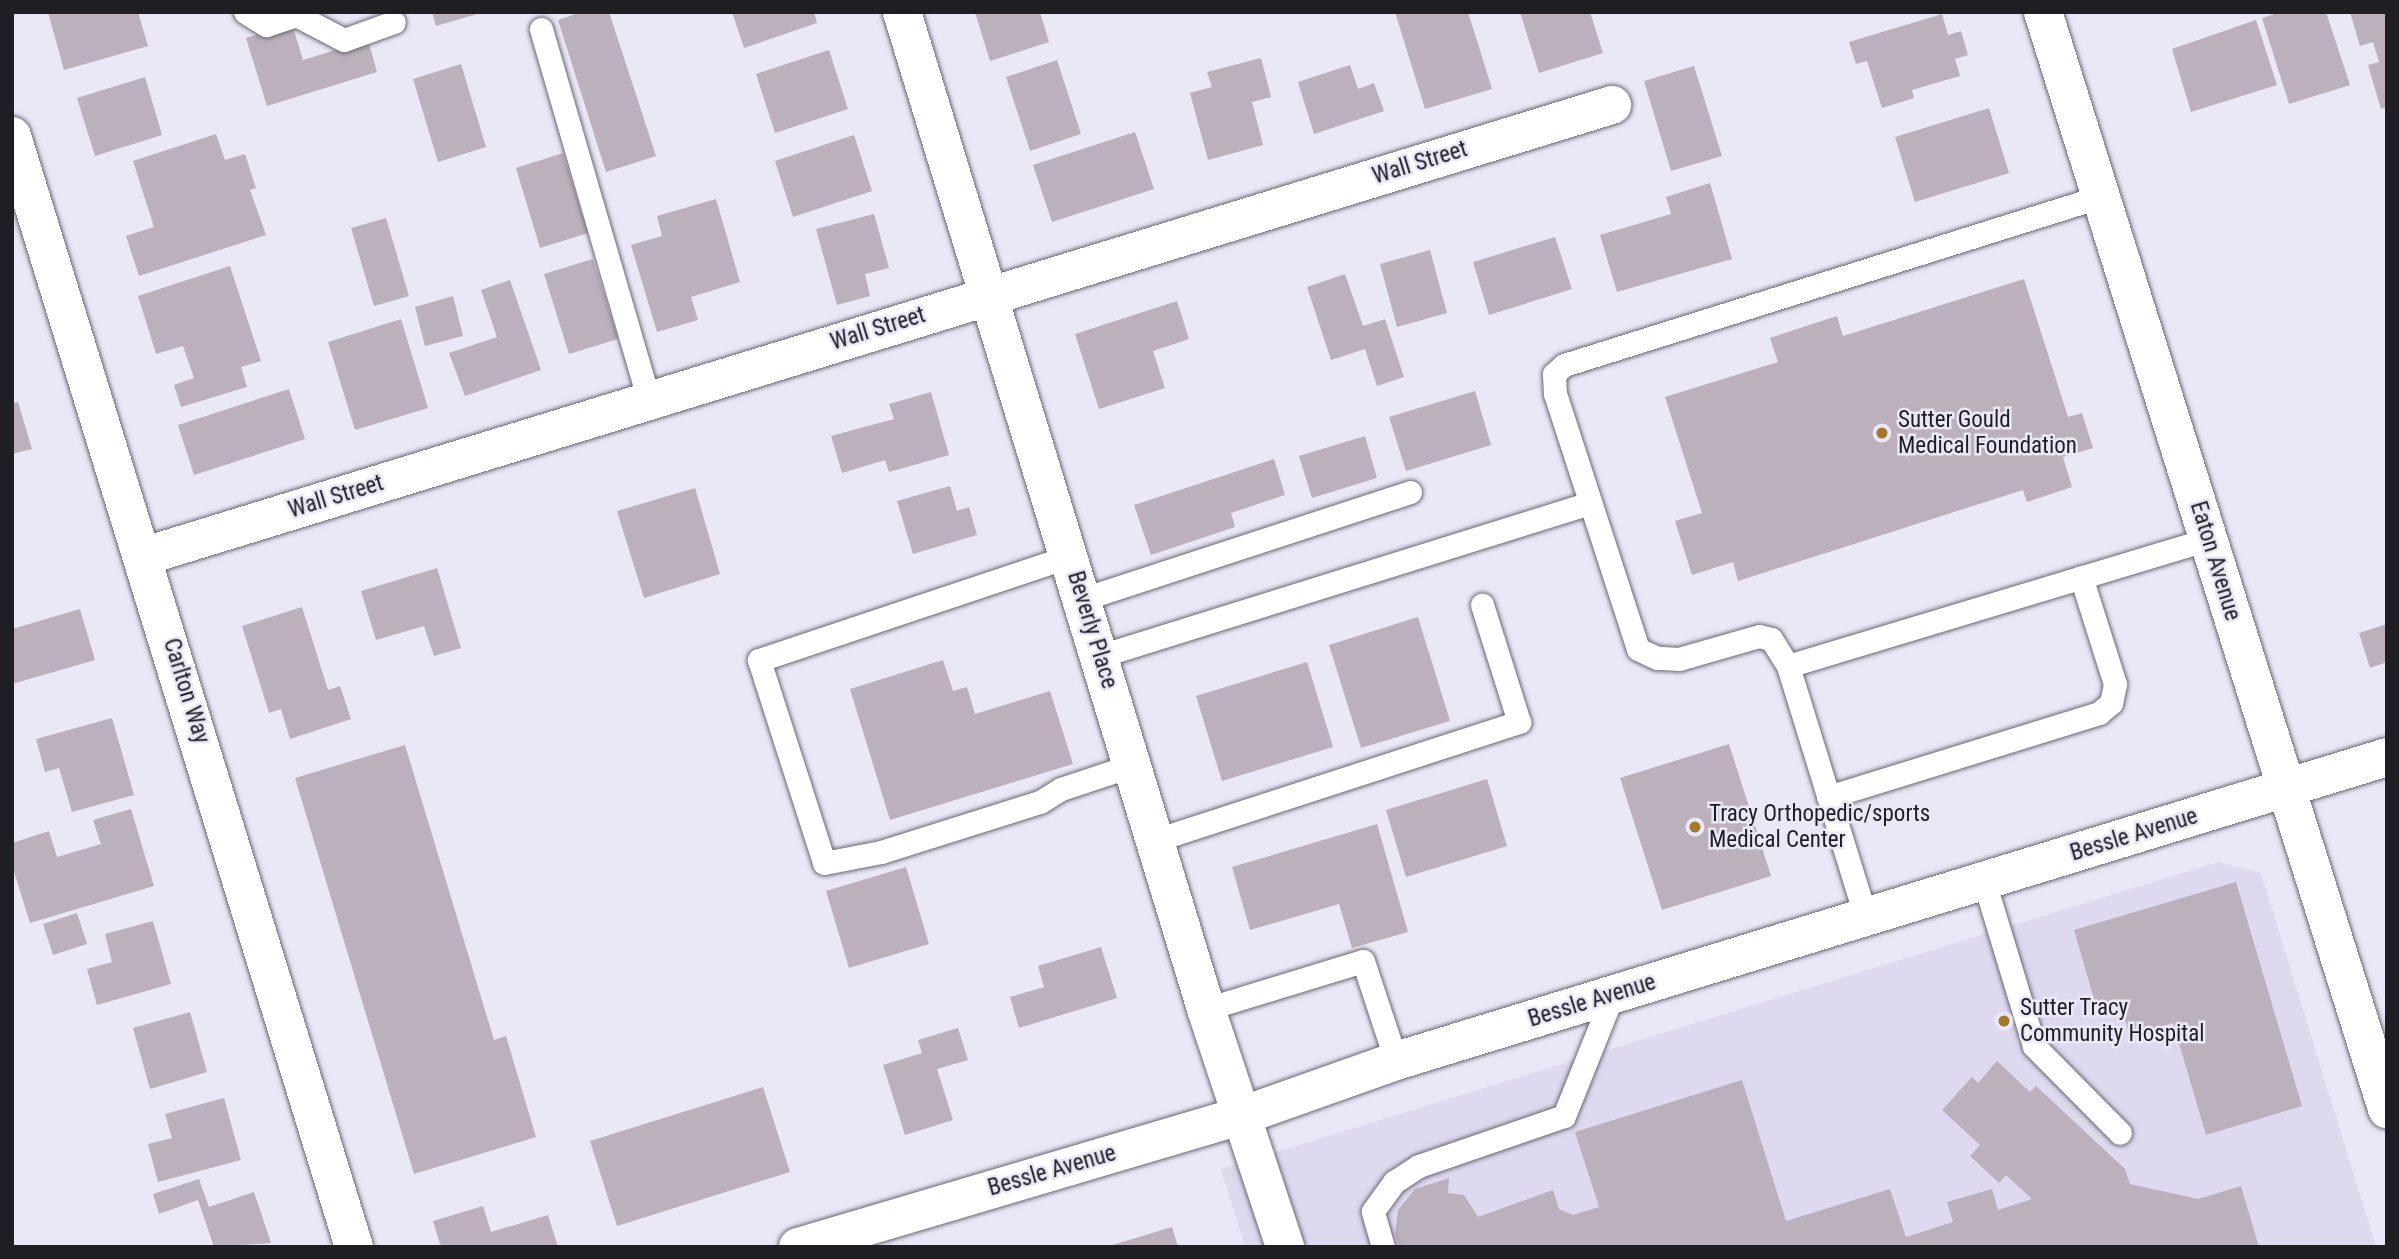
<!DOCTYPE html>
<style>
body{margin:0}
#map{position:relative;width:2399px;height:1259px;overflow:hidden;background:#eae7f6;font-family:"Roboto Condensed",sans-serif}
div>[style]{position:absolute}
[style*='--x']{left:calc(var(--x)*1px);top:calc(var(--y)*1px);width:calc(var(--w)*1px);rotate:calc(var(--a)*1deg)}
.built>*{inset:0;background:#ded9ef}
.building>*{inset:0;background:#bbb0bc}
.roads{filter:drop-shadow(0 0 2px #6a6774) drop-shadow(0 0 2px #6a6774)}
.lane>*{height:23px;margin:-11.5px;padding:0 11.5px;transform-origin:11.5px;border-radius:11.5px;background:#fff}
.street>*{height:38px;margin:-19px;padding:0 19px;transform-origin:19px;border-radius:19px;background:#fff}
.secondary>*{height:38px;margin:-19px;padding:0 19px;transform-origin:19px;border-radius:19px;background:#fff}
.dots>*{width:19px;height:19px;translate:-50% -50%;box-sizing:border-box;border:4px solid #eae7f6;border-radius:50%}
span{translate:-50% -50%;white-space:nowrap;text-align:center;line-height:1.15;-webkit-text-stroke:5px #eae7f6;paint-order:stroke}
.street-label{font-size:23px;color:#1f1e23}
.poi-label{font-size:23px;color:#1f1e23}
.left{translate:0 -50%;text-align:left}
.frame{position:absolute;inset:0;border:14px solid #1f1e23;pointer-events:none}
</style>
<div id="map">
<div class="built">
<div style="clip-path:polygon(2218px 862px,2261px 873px,2376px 1247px,1245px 1247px,1221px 1169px)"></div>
</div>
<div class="building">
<div style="clip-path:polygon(48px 12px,138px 12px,148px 46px,64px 70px)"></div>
<div style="clip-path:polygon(432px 12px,480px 12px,481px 13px,436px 26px)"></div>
<div style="clip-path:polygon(581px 12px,609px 12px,656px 156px,606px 172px,558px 20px)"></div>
<div style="clip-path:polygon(732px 12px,814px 12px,817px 23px,744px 48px)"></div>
<div style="clip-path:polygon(975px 12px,1040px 12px,1049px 42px,990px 61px)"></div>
<div style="clip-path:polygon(1395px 12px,1468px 12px,1492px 89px,1425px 109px)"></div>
<div style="clip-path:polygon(1520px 12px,1590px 12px,1603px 53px,1539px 73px)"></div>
<div style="clip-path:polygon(2281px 12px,2326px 12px,2350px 85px,2289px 104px,2262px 18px)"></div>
<div style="clip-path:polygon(2350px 12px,2387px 12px,2387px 107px,2381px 109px,2368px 65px,2379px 62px,2373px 42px,2360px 46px)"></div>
<div style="clip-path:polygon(1942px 14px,1948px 35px,1961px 31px,1968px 55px,1955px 59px,1960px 76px,1912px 90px,1914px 98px,1882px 108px,1867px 61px,1856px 64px,1849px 42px)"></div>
<div style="clip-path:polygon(2256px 20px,2277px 85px,2191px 112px,2172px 49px)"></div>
<div style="clip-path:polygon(292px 24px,303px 60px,368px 40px,377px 72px,267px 106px,246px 38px)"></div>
<div style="clip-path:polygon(829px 50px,848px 109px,775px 133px,756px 74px)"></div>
<div style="clip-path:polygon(1261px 58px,1271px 97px,1252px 102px,1263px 145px,1208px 160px,1190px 93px,1212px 87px,1207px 72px)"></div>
<div style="clip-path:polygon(1057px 60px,1081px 134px,1030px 151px,1006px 77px)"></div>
<div style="clip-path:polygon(461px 64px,486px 147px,438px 162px,413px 79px)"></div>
<div style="clip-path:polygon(1350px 65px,1358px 89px,1374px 83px,1384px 111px,1314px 134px,1298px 82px)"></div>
<div style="clip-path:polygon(1694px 66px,1722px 156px,1671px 171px,1644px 81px)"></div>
<div style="clip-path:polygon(145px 77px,162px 135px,95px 156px,77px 98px)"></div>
<div style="clip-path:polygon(1989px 108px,2009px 173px,1915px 202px,1895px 137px)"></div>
<div style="clip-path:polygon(1135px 132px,1154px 189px,1052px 222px,1033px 165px)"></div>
<div style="clip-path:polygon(216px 134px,225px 160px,245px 154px,256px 188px,250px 190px,266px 235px,139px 276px,126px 236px,154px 227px,133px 161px)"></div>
<div style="clip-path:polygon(854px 135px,872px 191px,793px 217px,775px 161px)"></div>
<div style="clip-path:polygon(563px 153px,588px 233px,540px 248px,516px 168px)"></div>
<div style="clip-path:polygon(1710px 183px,1732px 259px,1617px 292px,1600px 235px,1671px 214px,1666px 197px)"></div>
<div style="clip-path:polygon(716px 199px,740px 282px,691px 297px,698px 320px,657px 332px,631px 245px,662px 236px,657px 216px)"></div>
<div style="clip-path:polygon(874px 214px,889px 268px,865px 274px,870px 296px,837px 305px,816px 229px)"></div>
<div style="clip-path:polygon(386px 218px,409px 296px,374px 306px,351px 228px)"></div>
<div style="clip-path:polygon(1555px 237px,1572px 289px,1489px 315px,1473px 262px)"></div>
<div style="clip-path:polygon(1430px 250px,1447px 313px,1397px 327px,1380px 264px)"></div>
<div style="clip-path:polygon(593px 259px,618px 339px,569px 354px,544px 274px)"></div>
<div style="clip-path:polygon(230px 266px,261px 361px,241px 367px,247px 387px,181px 407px,174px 385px,194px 378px,183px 346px,156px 354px,138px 296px)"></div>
<div style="clip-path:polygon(1345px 274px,1363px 326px,1385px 319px,1404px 377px,1377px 386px,1365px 349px,1331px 360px,1307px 287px)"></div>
<div style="clip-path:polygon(2024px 279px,2068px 417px,2082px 413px,2093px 448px,2063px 457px,2072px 487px,2027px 502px,2023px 490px,1738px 581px,1733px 562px,1692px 575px,1675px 521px,1702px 513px,1665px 397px,1778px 362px,1770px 338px,1837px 316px,1843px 336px)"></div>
<div style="clip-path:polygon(510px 280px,541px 370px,465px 396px,449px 353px,497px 337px,481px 290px)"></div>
<div style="clip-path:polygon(453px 296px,463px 336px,425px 346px,415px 307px)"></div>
<div style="clip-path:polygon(1177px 301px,1189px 339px,1153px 351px,1165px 388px,1099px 409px,1075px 334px)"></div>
<div style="clip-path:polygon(401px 319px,428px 408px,355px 430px,328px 342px)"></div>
<div style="clip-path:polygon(289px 389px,305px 439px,194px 475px,178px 425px)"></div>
<div style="clip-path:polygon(1475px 391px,1491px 445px,1406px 471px,1389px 417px)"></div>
<div style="clip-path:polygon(931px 392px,949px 455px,889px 472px,885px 460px,842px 473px,831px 436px,894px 419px,889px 404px)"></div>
<div style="clip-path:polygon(18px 402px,32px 449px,12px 454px,12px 404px)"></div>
<div style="clip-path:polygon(1365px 436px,1377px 478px,1312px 498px,1299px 456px)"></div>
<div style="clip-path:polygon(1274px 459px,1285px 495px,1231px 513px,1235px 527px,1151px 555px,1134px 505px)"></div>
<div style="clip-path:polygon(950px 486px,957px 511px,969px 507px,977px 535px,913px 554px,897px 501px)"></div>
<div style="clip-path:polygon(695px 488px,720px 574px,644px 598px,617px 511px)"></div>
<div style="clip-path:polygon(437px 568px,461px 648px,434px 656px,424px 626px,376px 640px,361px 591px)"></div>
<div style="clip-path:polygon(302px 607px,328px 690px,340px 686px,351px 719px,290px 739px,281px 709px,269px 713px,242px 626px)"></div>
<div style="clip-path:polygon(80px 609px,95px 660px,12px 684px,12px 629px)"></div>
<div style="clip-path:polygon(1418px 617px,1450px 721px,1361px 748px,1329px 645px)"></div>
<div style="clip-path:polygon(2387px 624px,2387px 662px,2370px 668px,2359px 633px)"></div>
<div style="clip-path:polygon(943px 660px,953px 691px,967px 687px,975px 714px,1050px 691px,1073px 764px,890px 820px,850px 689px)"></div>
<div style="clip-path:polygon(1307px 662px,1333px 747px,1222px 781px,1196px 696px)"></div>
<div style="clip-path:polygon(112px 718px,134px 795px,72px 812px,59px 768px,45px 772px,36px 739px)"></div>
<div style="clip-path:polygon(1729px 744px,1771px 876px,1662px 910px,1620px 778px)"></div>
<div style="clip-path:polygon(405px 745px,494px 1040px,506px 1036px,536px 1137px,414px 1174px,295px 778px)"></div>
<div style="clip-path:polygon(1487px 779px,1507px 846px,1406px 877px,1386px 810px)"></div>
<div style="clip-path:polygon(131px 809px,154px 886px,30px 923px,12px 865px,12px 843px,49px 831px,57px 857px,101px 844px,93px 820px)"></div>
<div style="clip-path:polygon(1377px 824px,1408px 932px,1352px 948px,1339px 904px,1250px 930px,1232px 867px)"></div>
<div style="clip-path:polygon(906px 867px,929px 944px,849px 968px,826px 891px)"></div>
<div style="clip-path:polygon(2236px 882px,2302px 1106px,2206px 1135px,2173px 1023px,2130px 1036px,2120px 1003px,2097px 1009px,2074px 930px)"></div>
<div style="clip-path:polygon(77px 913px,87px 944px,53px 955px,43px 924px)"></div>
<div style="clip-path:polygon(153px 921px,171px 984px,97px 1005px,87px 969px,112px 962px,105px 934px)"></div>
<div style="clip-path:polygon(1101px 947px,1117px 998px,1019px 1028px,1010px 997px,1044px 987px,1038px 966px)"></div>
<div style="clip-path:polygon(190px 1012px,207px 1072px,150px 1089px,133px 1028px)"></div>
<div style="clip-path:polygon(958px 1028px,968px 1060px,937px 1069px,953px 1120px,905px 1135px,883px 1065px,922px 1053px,918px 1040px)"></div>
<div style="clip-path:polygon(1997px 1061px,2030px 1092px,2036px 1086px,2125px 1169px,2130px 1184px,2198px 1199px,2241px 1186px,2259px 1247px,1399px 1247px,1395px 1234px,1398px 1210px,1415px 1189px,1449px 1178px,1448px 1193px,1464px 1195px,1478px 1217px,1553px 1190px,1559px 1209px,1573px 1215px,1599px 1207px,1575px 1132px,1742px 1080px,1786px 1221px,1890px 1189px,1906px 1237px,1953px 1222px,1947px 1202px,1992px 1189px,1998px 1210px,2032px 1199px,2006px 1175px,1999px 1183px,1970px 1156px,1980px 1145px,1942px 1110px,1972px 1077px,1978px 1083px)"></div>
<div style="clip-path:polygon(763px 1087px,790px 1172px,617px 1226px,590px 1141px)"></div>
<div style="clip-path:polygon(224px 1098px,241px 1160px,158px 1182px,148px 1144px,172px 1138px,165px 1114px)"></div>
<div style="clip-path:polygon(199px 1179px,209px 1207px,254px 1192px,271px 1243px,214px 1247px,198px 1200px,159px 1214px,153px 1194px)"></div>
<div style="clip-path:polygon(483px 1206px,491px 1232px,548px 1215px,558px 1247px,441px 1247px,433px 1221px)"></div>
<div style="clip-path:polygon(1172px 1227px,1178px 1247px,1110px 1247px,1109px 1246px)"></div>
</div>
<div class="roads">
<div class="lane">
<div style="--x:245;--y:12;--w:25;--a:32"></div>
<div style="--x:266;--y:25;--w:32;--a:-18"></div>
<div style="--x:296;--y:15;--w:54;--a:27.5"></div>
<div style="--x:344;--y:40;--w:53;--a:-19.8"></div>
<div style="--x:541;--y:29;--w:386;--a:73.8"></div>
<div style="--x:1070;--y:556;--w:328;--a:161.5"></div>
<div style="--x:759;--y:660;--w:213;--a:72.2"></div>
<div style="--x:824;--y:863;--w:58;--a:-10.9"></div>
<div style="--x:881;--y:852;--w:167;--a:-17.5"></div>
<div style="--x:1040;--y:802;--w:25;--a:-32"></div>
<div style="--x:1061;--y:789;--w:76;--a:-18.4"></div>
<div style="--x:1083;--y:599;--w:344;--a:-18.1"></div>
<div style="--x:1100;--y:656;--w:513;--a:-17.34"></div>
<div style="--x:1788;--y:666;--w:32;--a:-122"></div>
<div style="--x:1771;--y:639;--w:12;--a:-166"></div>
<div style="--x:1759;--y:636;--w:83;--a:164"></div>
<div style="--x:1679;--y:659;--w:22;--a:-177"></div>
<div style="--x:1657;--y:658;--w:21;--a:-155"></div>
<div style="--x:1638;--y:649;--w:268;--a:-108"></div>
<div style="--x:1555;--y:394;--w:20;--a:-93"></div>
<div style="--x:1554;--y:374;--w:13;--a:-42"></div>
<div style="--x:1564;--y:365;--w:561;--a:-17.43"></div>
<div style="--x:1828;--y:797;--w:284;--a:-17.2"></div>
<div style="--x:2099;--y:713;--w:16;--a:-40"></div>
<div style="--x:2111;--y:703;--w:19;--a:-78"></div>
<div style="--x:2115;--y:684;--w:112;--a:-107.6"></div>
<div style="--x:1156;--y:840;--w:382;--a:-18"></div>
<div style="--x:1519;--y:722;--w:123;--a:-107.5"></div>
<div style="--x:1984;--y:881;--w:172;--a:73.1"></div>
<div style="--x:2034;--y:1046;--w:122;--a:45.3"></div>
<div style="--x:1866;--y:918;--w:264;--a:-107.2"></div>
<div style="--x:1788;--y:666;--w:440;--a:-16.8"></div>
<div style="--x:1206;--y:1009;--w:164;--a:-17"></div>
<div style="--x:1363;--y:961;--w:105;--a:71.7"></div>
<div style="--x:1383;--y:1247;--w:37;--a:-106"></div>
<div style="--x:1373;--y:1211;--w:36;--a:-54"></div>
<div style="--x:1394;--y:1182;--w:30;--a:-33"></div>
<div style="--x:1419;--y:1166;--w:153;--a:-19"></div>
<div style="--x:1564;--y:1116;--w:131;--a:-68.1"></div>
</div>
<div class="street">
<div style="--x:902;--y:12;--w:1042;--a:73.04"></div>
<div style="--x:1206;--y:1009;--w:251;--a:71.6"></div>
<div style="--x:12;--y:136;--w:1162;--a:72.89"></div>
<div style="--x:145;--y:556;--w:1535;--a:-17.09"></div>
<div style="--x:798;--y:1247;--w:462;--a:-16.5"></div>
<div style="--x:1241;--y:1116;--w:164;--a:-19.5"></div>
<div style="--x:1396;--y:1061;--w:1037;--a:-17.05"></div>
</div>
<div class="secondary">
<div style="--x:2043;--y:12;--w:1150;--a:72.59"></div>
</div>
</div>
<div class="dots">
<div style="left:1882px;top:433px;background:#a47729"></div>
<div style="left:1695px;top:827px;background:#a47729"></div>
<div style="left:2004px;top:1021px;background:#a47729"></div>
</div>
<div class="street-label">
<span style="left:1420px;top:163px;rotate:-17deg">Wall Street</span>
<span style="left:878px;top:329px;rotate:-17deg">Wall Street</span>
<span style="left:336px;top:497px;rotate:-17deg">Wall Street</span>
<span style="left:2215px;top:561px;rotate:73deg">Eaton Avenue</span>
<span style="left:1092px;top:630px;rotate:73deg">Beverly Place</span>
<span style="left:186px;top:691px;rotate:73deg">Carlton Way</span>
<span style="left:2134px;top:835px;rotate:-17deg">Bessle Avenue</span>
<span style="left:1592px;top:1001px;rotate:-17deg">Bessle Avenue</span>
<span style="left:1052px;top:1171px;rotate:-16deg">Bessle Avenue</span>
</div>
<div class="poi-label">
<span class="left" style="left:1898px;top:433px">Sutter Gould<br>Medical Foundation</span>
<span class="left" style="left:1709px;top:827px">Tracy Orthopedic/sports<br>Medical Center</span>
<span class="left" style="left:2020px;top:1021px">Sutter Tracy<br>Community Hospital</span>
</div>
<div class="frame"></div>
</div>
